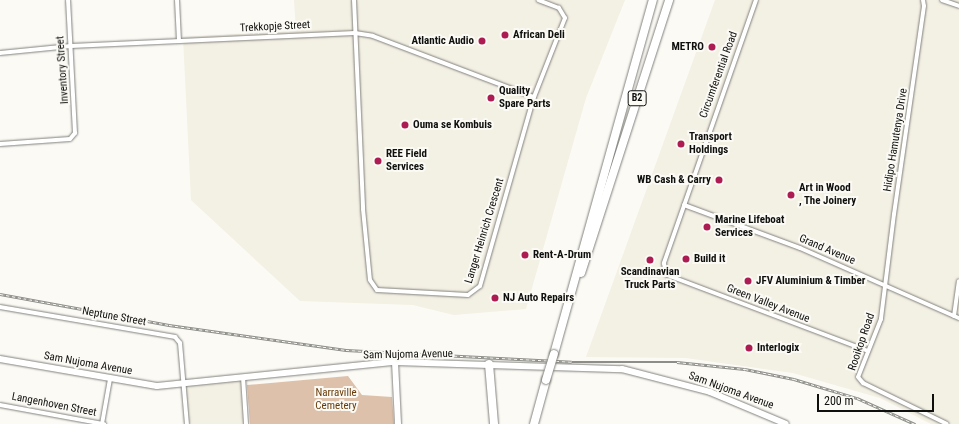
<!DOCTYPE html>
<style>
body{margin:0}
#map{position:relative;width:959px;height:424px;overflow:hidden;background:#fbfaf5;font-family:"Roboto Condensed",sans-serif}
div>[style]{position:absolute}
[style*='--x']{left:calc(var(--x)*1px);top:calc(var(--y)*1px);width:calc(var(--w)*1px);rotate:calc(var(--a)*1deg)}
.built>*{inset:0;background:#f3f0e4}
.green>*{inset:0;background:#dec1ab}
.roads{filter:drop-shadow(0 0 1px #82817d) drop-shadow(0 0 1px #82817d)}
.street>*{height:4px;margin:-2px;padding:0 2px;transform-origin:2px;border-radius:2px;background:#fff}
.secondary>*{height:6px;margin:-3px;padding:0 3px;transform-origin:3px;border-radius:3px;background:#fff}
.highway>*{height:8px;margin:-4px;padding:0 4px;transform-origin:4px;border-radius:4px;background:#fff}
.rail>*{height:2.5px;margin-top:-1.25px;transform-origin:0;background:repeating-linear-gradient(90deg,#fbfaf5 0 3px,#8d8d89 0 6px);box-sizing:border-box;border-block:1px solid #8d8d89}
.bridges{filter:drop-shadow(0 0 1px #82817d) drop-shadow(0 0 1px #82817d)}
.highway-bridge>*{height:8px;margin:-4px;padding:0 4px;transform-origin:4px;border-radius:4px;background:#fff}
.dots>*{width:11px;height:11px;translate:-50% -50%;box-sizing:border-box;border:2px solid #fbfaf5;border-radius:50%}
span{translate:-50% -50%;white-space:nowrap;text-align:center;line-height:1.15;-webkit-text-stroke:4px #fbfaf5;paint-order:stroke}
.shield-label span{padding:1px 3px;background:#fbfaf5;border:1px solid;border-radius:3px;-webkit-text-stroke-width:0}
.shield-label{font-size:10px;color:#0f0f0d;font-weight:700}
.street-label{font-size:11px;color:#0f0f0d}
.poi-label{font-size:11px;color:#0f0f0d;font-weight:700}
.left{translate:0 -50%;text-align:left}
.right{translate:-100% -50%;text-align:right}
.park-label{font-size:11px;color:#693a09}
.scale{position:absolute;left:817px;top:394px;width:117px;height:18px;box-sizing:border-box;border:2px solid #0f0f0d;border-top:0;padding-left:5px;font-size:12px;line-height:14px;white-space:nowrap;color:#0f0f0d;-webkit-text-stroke:3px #fbfaf5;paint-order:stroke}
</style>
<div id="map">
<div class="built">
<div style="clip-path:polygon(294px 0,625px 0,586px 98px,526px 309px,454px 315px,413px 305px,300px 301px,191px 200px,183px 37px,296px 31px)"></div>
<div style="clip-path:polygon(715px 0,959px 0,959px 424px,931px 424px,880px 398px,793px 373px,686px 358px,586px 357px)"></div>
<div style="clip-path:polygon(243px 377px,246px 424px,187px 424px,183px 385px)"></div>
</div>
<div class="green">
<div style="clip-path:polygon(348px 376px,362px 395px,392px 397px,394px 424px,250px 424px,247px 385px)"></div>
</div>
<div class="roads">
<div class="street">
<div style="--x:177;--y:0;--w:41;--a:87.2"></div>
<div style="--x:354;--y:0;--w:209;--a:87.5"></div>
<div style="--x:363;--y:209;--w:71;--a:84.4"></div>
<div style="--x:370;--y:280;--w:12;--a:55"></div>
<div style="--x:377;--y:290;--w:91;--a:3.1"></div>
<div style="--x:468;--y:295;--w:15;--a:-37"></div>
<div style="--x:480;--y:286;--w:197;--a:-74.1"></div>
<div style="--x:534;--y:97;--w:85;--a:-68.6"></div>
<div style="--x:565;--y:18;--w:12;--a:-121"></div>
<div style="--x:559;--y:8;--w:22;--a:-159"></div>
<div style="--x:756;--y:0;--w:279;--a:109.3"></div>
<div style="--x:664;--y:263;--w:7;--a:82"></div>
<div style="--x:665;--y:270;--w:5;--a:68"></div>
<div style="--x:667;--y:275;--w:215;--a:20.7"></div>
<div style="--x:923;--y:0;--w:6;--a:81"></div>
<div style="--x:924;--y:6;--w:210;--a:98.2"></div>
<div style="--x:894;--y:214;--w:106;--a:97.1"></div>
<div style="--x:881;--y:319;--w:62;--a:111.6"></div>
<div style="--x:858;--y:377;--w:8;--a:50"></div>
<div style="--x:863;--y:383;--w:93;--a:26"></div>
<div style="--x:942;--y:0;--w:18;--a:19"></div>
<div style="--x:0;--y:53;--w:71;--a:-5.6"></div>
<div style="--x:71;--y:46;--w:284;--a:-2.6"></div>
<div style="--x:355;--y:33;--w:18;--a:9"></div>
<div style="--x:373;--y:36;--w:172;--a:20.8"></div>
<div style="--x:0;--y:144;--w:70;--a:-4.1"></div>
<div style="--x:70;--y:139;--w:8;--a:-50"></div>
<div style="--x:75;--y:133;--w:133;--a:-93"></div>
<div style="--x:684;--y:205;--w:124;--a:20.3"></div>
<div style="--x:800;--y:248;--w:174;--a:23.8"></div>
<div style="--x:0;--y:307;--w:178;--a:9.7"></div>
<div style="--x:175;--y:337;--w:8;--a:50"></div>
<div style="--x:180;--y:343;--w:81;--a:85.1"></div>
<div style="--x:954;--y:316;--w:35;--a:-82"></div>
<div style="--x:243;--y:377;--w:47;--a:86.3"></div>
<div style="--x:0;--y:405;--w:106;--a:10.4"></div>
<div style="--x:102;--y:424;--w:46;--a:-79.9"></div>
</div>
<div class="secondary">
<div style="--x:0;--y:359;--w:159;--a:9.8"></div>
<div style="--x:157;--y:386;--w:239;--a:-5.8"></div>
<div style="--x:395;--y:362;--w:227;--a:1.8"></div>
<div style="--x:622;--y:369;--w:91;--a:14.6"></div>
<div style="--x:710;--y:392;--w:82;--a:22.8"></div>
<div style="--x:395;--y:362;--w:62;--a:87.2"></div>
</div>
<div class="highway">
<div style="--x:581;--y:273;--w:287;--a:-72.1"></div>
<div style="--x:554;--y:354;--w:368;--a:-74.4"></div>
<div style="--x:489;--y:364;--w:60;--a:85.2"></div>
<div style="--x:534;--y:424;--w:46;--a:-74.7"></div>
</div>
</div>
<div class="rail">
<div style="--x:0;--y:294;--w:172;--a:10.4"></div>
<div style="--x:169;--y:325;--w:179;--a:8"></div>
<div style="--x:346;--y:350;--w:226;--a:3"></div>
<div style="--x:572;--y:362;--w:105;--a:0"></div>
<div style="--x:677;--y:362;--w:68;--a:5.9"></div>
<div style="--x:745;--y:369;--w:50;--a:11.5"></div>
<div style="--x:794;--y:379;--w:66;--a:16.8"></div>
<div style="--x:857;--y:398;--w:64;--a:24.1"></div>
</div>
<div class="bridges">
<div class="highway-bridge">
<div style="--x:546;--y:380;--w:27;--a:-73"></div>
</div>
</div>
<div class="dots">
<div style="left:505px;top:35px;background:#ac1b51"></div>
<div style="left:482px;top:41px;background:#ac1b51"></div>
<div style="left:712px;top:47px;background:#ac1b51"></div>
<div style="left:491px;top:98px;background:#ac1b51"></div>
<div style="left:405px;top:125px;background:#ac1b51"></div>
<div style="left:681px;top:144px;background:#ac1b51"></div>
<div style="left:378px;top:161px;background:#ac1b51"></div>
<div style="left:719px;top:180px;background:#ac1b51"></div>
<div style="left:791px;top:195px;background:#ac1b51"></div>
<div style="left:707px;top:227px;background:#ac1b51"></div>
<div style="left:525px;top:255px;background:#ac1b51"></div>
<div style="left:686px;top:259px;background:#ac1b51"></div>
<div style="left:650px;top:260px;background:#ac1b51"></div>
<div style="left:748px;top:281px;background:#ac1b51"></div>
<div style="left:495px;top:298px;background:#ac1b51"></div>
<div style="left:749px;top:348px;background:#ac1b51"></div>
</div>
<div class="shield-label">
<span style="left:637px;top:98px">B2</span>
</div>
<div class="street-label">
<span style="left:275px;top:27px;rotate:-3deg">Trekkopje Street</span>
<span style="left:63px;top:70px;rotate:-94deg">Inventory Street</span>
<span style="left:719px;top:75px;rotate:-70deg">Circumferential Road</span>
<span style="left:896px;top:140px;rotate:-81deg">Hidipo Hamutenya Drive</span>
<span style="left:485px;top:231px;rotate:-73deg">Langer Heinrich Crescent</span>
<span style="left:827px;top:250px;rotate:23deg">Grand Avenue</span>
<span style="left:768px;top:304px;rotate:21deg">Green Valley Avenue</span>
<span style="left:114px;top:317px;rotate:10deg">Neptune Street</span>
<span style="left:862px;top:342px;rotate:-71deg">Rooikop Road</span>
<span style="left:408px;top:355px;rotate:-1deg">Sam Nujoma Avenue</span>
<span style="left:88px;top:364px;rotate:10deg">Sam Nujoma Avenue</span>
<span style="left:731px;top:391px;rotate:20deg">Sam Nujoma Avenue</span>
<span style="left:54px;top:405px;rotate:11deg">Langenhoven Street</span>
</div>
<div class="poi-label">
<span class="left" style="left:513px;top:35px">African Deli</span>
<span class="right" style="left:474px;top:41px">Atlantic Audio</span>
<span class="right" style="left:704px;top:47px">METRO</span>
<span class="left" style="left:499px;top:98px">Quality<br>Spare Parts</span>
<span class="left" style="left:413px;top:125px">Ouma se Kombuis</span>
<span class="left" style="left:689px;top:144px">Transport<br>Holdings</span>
<span class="left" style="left:386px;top:161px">REE Field<br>Services</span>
<span class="right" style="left:711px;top:180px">WB Cash &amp; Carry</span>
<span class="left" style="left:799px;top:195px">Art in Wood<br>, The Joinery</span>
<span class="left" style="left:715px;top:227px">Marine Lifeboat<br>Services</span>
<span class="left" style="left:533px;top:255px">Rent-A-Drum</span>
<span class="left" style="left:694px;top:259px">Build it</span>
<span style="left:650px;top:279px">Scandinavian<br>Truck Parts</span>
<span class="left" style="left:756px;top:281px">JFV Aluminium &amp; Timber</span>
<span class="left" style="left:503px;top:298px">NJ Auto Repairs</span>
<span class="left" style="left:757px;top:348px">Interlogix</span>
</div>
<div class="park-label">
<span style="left:336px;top:400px">Narraville<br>Cemetery</span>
</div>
<div class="scale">200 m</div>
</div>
